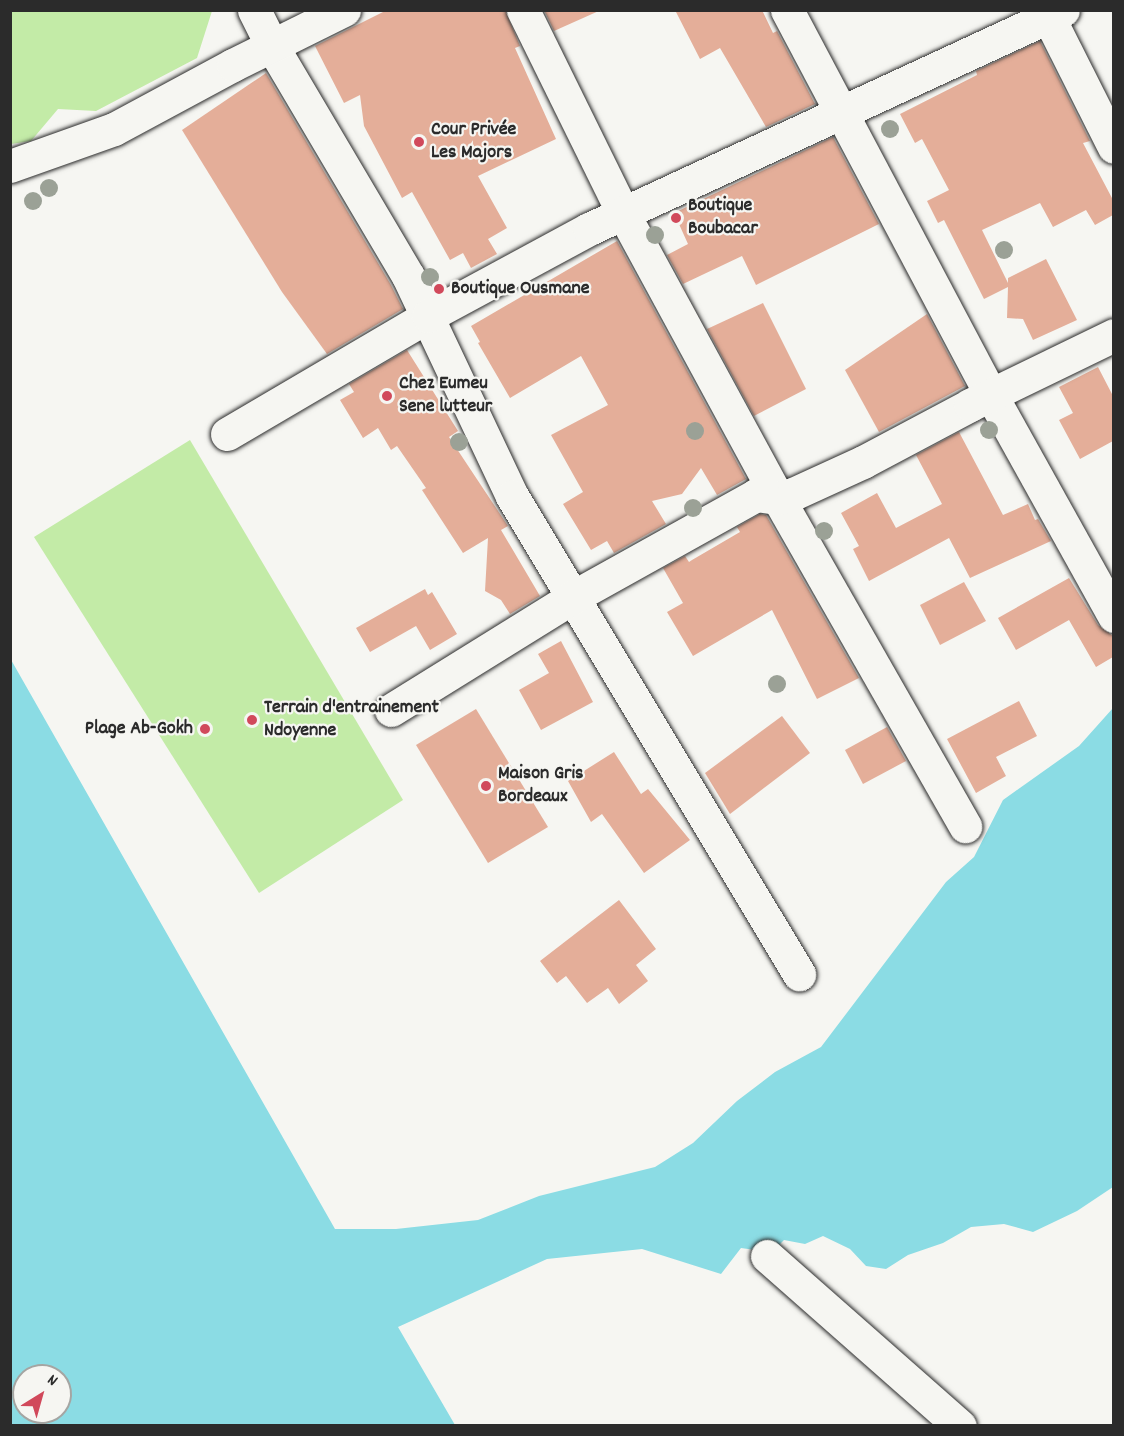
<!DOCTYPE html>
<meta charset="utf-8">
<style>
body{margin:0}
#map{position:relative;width:1124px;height:1436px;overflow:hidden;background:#f6f6f2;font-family:Dekko,sans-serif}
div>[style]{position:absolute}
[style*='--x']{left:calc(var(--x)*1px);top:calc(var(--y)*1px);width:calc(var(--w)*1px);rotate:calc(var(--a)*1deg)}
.green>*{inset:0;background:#c3eba7}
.water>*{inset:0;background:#8bdce4}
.building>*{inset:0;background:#e4ae99}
.roads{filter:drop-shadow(0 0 2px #2b2b2b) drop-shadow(0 0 2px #2b2b2b)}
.minor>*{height:33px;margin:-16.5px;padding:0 16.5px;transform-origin:16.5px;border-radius:16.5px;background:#f6f6f2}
.trees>*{width:18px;height:18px;margin:-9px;border-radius:50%;background:#9ba196}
.dots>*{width:16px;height:16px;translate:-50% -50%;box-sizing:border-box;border:3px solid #f6f6f2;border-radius:50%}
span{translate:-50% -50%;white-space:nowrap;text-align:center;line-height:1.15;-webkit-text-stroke:4.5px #f6f6f2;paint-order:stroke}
.poi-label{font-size:20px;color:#2b2b2b;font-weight:700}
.left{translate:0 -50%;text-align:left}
.right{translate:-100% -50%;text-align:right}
.frame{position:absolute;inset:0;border:12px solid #2b2b2b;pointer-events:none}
.north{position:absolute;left:12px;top:1364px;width:60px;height:60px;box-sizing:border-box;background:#f6f6f2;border:2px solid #a5a5a2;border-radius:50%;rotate:37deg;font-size:16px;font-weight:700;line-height:24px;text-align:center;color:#2b2b2b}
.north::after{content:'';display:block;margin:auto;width:21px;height:27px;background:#d1495b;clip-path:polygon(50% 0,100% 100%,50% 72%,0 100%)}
</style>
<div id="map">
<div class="green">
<div style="clip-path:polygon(10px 11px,212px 11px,197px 58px,96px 111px,58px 109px,31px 141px,11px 144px)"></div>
<div style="clip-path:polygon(190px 440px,403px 800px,259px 893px,34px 537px)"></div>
</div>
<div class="water">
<div style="clip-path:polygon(evenodd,10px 658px,335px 1229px,396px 1229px,478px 1220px,539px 1196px,655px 1167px,693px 1143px,737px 1101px,775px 1072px,821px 1047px,946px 882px,974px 857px,1003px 800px,1079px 746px,1113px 708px,1113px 1187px,1077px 1211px,1033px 1232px,1004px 1224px,971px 1227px,943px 1243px,908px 1255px,886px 1269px,866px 1266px,850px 1249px,823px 1236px,805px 1244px,784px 1240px,779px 1245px,784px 1254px,741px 1248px,721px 1274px,642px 1249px,547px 1259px,398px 1327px,455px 1425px,11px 1425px,10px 658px,24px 1376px,60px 1376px,60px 1412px,24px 1412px,24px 1376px)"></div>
</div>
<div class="building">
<div style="clip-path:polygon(387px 10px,505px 10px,520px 46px,515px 48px,556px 139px,478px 176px,507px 228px,488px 239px,497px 254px,471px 268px,463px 253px,450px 260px,412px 192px,402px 198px,364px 126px,360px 95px,344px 103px,315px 46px)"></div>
<div style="clip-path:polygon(544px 10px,601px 10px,554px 31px)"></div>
<div style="clip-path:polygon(675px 10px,762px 10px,773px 33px,777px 31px,815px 104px,766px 127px,720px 48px,700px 59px)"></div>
<div style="clip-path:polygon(1040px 41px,1090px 141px,1083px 143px,1113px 200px,1113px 215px,1095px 225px,1086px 210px,1053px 227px,1040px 203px,982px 230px,1008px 283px,1008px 278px,1046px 259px,1077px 320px,1033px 340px,1023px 319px,1007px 318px,1008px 287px,984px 299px,944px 220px,938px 223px,927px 201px,949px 190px,922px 139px,915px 143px,900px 114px,977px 75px,976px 71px)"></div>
<div style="clip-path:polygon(266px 73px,391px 285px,403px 309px,327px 354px,282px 292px,182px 130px)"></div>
<div style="clip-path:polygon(833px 137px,879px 224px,756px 285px,742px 256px,683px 284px,667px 255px,688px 244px,674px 213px)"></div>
<div style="clip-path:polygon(617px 241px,746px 479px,717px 495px,701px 468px,682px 494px,652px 501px,666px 524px,614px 553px,607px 541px,591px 550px,563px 504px,583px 492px,551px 435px,608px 405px,581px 356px,510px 398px,478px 343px,480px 342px,471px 326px)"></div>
<div style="clip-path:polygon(763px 303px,806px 389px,754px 416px,707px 329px)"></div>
<div style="clip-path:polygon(927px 314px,965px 386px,879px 432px,845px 370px)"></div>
<div style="clip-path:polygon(407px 350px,458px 431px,449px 437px,508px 526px,501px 530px,540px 596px,510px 614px,501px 600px,485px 591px,488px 538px,463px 553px,422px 490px,426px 488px,397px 446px,391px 450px,378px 428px,363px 438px,340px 400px,354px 392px,349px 384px)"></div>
<div style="clip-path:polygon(1098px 367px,1113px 396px,1113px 441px,1080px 459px,1059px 420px,1073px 413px,1059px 387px)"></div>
<div style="clip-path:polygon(959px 432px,1003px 515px,1028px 504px,1035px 520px,1038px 519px,1051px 541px,970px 578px,949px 538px,869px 581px,853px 549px,859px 546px,841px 513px,877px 493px,896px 528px,942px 504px,916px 455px)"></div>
<div style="clip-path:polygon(760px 514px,766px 515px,859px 678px,817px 699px,772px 610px,693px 656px,667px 612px,683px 603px,663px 568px,685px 556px,689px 562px,692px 560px,740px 532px,737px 527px)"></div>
<div style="clip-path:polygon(1069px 578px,1098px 625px,1113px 636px,1113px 657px,1096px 667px,1069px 620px,1016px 650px,998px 618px)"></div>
<div style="clip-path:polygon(964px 582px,986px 621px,940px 645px,920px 605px)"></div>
<div style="clip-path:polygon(425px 589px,428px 595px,432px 592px,457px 634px,430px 650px,416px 626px,370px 652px,356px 628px)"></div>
<div style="clip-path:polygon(561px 641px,593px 702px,541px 730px,519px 690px,549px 673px,538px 654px)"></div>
<div style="clip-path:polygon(1019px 701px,1037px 736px,996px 757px,1006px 776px,976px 793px,947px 739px)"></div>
<div style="clip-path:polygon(476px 709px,548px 827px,488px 863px,416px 745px)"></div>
<div style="clip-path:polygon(782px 716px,810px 753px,730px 814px,705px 773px)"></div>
<div style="clip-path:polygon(887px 727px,906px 761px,863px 784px,845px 750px)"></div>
<div style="clip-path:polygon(614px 752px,641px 794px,648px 789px,690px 840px,644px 873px,602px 814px,591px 822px,568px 781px)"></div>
<div style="clip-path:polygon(619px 900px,656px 949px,636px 965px,648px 981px,619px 1004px,608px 988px,587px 1003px,566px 976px,557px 983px,540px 961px)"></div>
</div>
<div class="roads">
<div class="minor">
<div style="--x:254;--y:10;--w:40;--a:63.4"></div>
<div style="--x:272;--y:46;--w:267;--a:59.4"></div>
<div style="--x:408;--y:276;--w:243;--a:64.7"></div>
<div style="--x:512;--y:496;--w:558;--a:59.02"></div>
<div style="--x:523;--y:10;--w:226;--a:63.8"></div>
<div style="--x:623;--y:213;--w:324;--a:61.5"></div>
<div style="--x:778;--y:498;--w:378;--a:60.3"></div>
<div style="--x:787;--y:10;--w:436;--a:62.1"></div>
<div style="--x:991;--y:395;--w:253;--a:60.9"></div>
<div style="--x:1045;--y:10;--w:153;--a:63.3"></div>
<div style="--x:10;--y:166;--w:110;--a:-19.6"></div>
<div style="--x:114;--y:129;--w:135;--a:-28.3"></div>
<div style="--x:233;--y:65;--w:124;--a:-26.4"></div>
<div style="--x:227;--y:434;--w:233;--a:-30.4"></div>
<div style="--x:428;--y:316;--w:183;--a:-28.4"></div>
<div style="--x:589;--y:229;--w:522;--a:-24.8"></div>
<div style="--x:391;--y:710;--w:214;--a:-31.8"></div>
<div style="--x:573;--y:597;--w:210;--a:-29.1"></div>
<div style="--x:756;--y:495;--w:22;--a:8"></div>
<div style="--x:778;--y:498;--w:16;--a:-15"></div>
<div style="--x:793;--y:494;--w:77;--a:-24.6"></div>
<div style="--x:863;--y:462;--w:121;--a:-28"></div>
<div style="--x:970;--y:405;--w:160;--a:-25.9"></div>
<div style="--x:767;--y:1256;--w:257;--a:41.4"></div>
</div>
</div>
<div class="trees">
<div style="left:890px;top:129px"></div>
<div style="left:49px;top:188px"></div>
<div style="left:33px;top:201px"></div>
<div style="left:655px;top:235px"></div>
<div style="left:1004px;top:250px"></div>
<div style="left:430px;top:277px"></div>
<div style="left:989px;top:430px"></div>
<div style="left:695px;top:431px"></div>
<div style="left:459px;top:442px"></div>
<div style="left:693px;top:508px"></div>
<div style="left:824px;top:531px"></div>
<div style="left:777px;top:684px"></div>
</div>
<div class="dots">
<div style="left:419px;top:142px;background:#d1495b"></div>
<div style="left:676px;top:218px;background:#d1495b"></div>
<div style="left:439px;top:289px;background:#d1495b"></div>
<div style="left:387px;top:396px;background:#d1495b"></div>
<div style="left:252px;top:720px;background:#d1495b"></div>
<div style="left:205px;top:729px;background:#d1495b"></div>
<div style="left:486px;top:786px;background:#d1495b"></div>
</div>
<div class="poi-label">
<span class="left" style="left:431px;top:142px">Cour Privée<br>Les Majors</span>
<span class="left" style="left:688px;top:218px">Boutique<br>Boubacar</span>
<span class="left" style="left:451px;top:289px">Boutique Ousmane</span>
<span class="left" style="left:399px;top:396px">Chez Eumeu<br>Sene lutteur</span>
<span class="left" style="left:264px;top:720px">Terrain d'entrainement<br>Ndoyenne</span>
<span class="right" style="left:193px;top:729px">Plage Ab-Gokh</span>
<span class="left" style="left:498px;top:786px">Maison Gris<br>Bordeaux</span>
</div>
<div class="frame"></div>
<div class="north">N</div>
</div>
